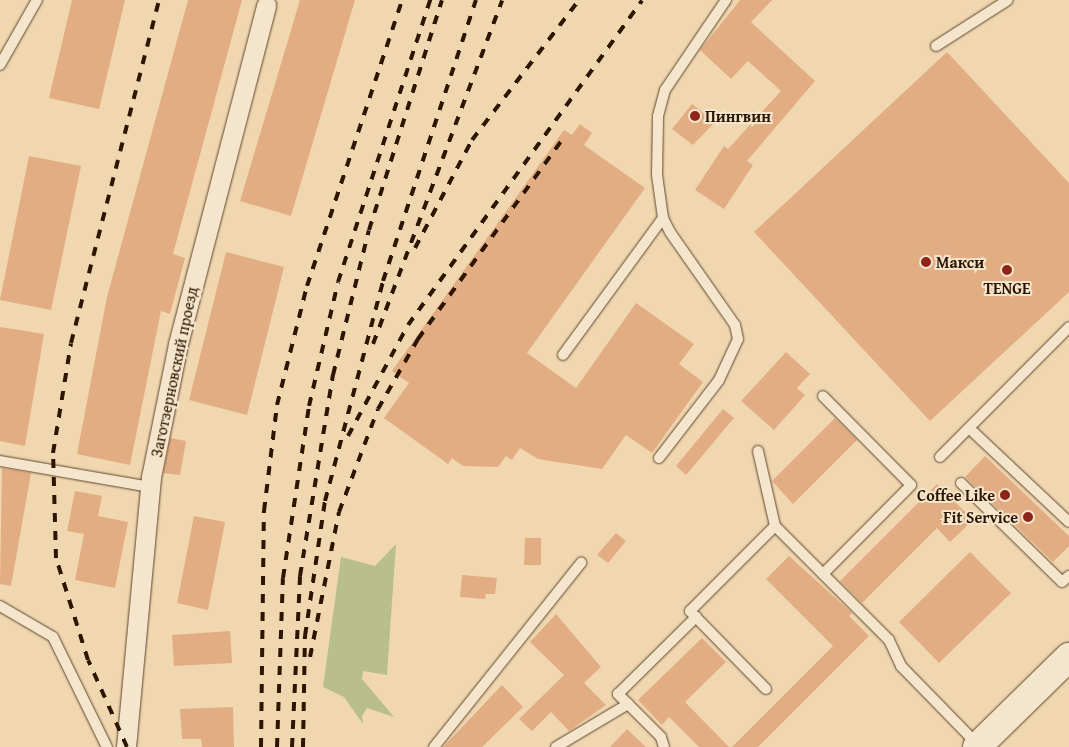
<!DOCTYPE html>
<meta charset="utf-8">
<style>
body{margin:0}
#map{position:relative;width:1069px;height:747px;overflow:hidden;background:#f0d7b0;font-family:"Gentium Book Plus",serif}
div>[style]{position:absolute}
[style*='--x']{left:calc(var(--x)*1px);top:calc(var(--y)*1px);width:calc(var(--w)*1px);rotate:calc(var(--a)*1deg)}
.green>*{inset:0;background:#b8be8c}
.building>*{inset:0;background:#e3ad84}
.roads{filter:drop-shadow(0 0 1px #5e462c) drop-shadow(0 0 1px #5e462c)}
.service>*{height:10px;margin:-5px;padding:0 5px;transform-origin:5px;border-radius:5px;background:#f5e5cc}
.minor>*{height:19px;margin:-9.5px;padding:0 9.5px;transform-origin:9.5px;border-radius:9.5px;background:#f5e5cc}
.secondary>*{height:28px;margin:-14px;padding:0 14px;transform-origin:14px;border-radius:14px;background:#f5e5cc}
.rail>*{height:4px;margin-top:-2px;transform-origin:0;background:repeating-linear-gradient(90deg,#2d1500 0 9px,transparent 0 18px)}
.dots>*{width:14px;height:14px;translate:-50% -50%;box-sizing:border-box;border:2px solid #f5e5cc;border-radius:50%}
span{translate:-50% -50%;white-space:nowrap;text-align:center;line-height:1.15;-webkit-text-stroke:4px #f5e5cc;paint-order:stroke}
.poi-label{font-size:16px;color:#2d1500;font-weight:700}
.left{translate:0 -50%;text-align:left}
.right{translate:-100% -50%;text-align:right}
.street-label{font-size:16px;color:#2d1500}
</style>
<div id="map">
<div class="green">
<div style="clip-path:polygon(396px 544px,387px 675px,363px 671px,362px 679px,394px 717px,367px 708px,362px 716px,363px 724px,344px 697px,323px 687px,341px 557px,375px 566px)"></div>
</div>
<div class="building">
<div style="clip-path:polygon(72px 0,125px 0,99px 109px,49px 98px)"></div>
<div style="clip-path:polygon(188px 0,242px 0,173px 254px,185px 258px,170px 314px,161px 311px,130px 465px,77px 454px,107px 297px)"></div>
<div style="clip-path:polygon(300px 0,355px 0,291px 216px,240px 201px)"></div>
<div style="clip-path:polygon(740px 0,772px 0,751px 22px,815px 81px,747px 161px,753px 165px,724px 209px,695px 190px,724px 146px,728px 149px,781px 91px,748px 61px,731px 79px,700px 50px)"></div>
<div style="clip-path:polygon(947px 52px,1069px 183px,1069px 292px,930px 421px,754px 232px)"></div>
<div style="clip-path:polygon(692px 104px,715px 122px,693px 145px,672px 129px)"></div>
<div style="clip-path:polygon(580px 124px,592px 133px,584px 145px,645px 188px,527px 353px,576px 388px,636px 303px,694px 344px,679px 364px,703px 382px,652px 453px,626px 435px,602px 469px,538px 459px,520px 448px,512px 460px,506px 456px,498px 467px,463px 466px,452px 458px,448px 464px,384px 418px,409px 383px,392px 371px,564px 130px,572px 135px)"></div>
<div style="clip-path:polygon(29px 156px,81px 166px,51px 310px,0 300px)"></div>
<div style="clip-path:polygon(226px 252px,284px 267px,247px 415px,189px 400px)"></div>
<div style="clip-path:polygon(0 327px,44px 334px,25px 446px,0 441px)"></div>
<div style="clip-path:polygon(786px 352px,810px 374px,797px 388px,805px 395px,774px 430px,741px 401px)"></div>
<div style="clip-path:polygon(723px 409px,734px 418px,686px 475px,676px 466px)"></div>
<div style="clip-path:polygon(835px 418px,857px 440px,793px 504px,772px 481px)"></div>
<div style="clip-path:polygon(170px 438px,186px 441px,180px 475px,163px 473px)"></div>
<div style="clip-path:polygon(985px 456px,1069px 536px,1069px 546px,1053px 562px,965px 477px)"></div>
<div style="clip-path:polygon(2px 468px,31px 473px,11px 586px,0 584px)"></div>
<div style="clip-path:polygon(937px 484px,973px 520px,950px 542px,937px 528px,862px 603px,840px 581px)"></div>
<div style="clip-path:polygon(75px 491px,102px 496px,98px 516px,128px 522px,115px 588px,75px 580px,84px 534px,67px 531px)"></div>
<div style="clip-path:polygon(194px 516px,225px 522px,208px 610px,177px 603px)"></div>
<div style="clip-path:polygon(616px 533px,626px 541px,608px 563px,597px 555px)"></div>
<div style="clip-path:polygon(525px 538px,541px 538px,541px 565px,524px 565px)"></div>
<div style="clip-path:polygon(970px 552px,1011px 593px,939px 663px,899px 622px)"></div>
<div style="clip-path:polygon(789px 556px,852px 613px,849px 616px,869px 636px,758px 747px,732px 747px,833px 646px,766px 579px)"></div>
<div style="clip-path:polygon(462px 575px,497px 578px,495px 594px,486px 594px,485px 599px,460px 597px)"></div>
<div style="clip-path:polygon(556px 614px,601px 667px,584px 683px,606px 705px,569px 731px,551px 712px,532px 731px,519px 719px,564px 675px,530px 642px)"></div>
<div style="clip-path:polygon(230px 631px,232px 663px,174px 666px,172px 635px)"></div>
<div style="clip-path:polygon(702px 638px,726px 662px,685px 702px,729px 747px,699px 747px,669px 717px,662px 725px,638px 700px)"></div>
<div style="clip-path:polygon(502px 685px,523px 707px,482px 747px,443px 747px)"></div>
<div style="clip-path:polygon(233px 707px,234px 747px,202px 747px,201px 739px,182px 739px,180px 709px)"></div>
<div style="clip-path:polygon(627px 729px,646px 747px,610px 747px)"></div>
</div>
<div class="roads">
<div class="service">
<div style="--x:936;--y:46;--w:85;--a:-32.6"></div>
<div style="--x:0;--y:65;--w:75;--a:-60.4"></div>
<div style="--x:563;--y:355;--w:170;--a:-53.9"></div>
<div style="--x:969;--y:428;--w:137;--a:43.2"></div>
<div style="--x:758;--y:451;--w:77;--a:77.2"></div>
<div style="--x:775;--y:526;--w:161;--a:45"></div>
<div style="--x:889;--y:640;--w:29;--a:65"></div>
<div style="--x:901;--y:666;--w:110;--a:45.7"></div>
<div style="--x:940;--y:457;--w:183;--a:-45.2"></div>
<div style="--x:659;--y:458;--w:98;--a:-52.4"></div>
<div style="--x:719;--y:380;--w:45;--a:-65.1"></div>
<div style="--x:738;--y:339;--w:14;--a:-102"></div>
<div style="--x:735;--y:325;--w:113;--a:-125"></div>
<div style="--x:670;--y:232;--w:16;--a:-117"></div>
<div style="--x:663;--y:218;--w:43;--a:-97.9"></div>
<div style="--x:657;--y:175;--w:59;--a:-89"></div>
<div style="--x:658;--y:116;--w:27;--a:-75"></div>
<div style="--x:665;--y:90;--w:109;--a:-55.9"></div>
<div style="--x:0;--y:461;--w:152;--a:9.8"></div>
<div style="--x:961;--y:483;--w:141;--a:44.4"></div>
<div style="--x:1062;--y:582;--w:9;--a:-41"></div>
<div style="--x:823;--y:574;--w:125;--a:-45.3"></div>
<div style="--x:911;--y:485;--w:125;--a:-134.7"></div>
<div style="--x:0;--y:606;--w:61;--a:30.3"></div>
<div style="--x:53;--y:637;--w:123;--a:63.9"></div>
<div style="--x:766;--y:689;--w:109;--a:-134.3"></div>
<div style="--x:690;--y:611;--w:120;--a:-45"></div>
<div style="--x:434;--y:747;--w:236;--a:-51.4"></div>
<div style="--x:556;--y:747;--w:84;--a:-30.8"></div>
<div style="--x:664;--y:747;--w:10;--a:-107"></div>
<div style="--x:661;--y:737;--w:61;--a:-135"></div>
<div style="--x:618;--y:694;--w:110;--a:-44.6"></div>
</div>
<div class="minor">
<div style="--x:126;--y:747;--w:271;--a:-84.7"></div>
<div style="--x:151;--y:477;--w:136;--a:-78.5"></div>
<div style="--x:178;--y:344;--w:350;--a:-75.4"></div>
</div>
<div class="secondary">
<div style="--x:977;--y:747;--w:129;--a:-44.4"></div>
</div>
</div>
<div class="rail">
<div style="--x:415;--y:248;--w:122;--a:-62.2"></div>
<div style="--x:472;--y:140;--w:176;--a:-52.6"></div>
<div style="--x:373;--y:344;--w:367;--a:-69.4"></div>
<div style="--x:348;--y:436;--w:126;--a:-61.6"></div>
<div style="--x:408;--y:325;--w:400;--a:-54.2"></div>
<div style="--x:310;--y:657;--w:148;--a:-78.7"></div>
<div style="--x:339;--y:512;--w:110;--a:-69.3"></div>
<div style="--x:378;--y:409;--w:81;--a:-60.3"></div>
<div style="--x:418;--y:339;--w:247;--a:-54.1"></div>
<div style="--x:127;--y:747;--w:95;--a:-114.1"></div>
<div style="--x:88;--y:660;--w:107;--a:-107.4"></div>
<div style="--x:56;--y:558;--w:105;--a:-91.6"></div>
<div style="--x:53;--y:453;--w:111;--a:-80.7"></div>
<div style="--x:71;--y:343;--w:354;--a:-75.6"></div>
<div style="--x:261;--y:747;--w:236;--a:-89.3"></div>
<div style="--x:264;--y:511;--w:107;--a:-83"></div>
<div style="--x:277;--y:405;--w:123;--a:-75.9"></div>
<div style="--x:307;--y:286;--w:301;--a:-71.6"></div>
<div style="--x:277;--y:747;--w:169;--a:-88"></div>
<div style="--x:283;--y:578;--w:174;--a:-81.4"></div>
<div style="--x:309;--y:406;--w:127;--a:-76.8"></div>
<div style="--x:338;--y:282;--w:297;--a:-71.9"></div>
<div style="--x:292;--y:747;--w:171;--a:-87.3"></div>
<div style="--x:300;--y:576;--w:204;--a:-80.7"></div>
<div style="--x:333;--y:375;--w:149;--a:-76.1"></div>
<div style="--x:369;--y:230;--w:241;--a:-72.4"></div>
<div style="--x:303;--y:747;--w:111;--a:-89"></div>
<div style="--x:305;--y:636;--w:136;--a:-81.6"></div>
<div style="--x:325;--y:501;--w:228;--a:-75.2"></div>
<div style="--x:383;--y:281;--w:296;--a:-71.7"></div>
</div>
<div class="dots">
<div style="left:695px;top:116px;background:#8f2418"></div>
<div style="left:926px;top:262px;background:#8f2418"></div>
<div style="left:1007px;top:270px;background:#8f2418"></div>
<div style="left:1005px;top:495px;background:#8f2418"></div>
<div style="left:1028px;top:517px;background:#8f2418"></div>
</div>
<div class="poi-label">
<span class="left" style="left:705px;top:116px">Пингвин</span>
<span class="left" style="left:936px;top:262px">Макси</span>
<span style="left:1007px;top:288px">TENGE</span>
<span class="right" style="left:995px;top:495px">Coffee Like</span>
<span class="right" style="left:1018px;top:517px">Fit Service</span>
</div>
<div class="street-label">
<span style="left:174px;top:372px;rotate:-78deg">Заготзерновский проезд</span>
</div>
</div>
